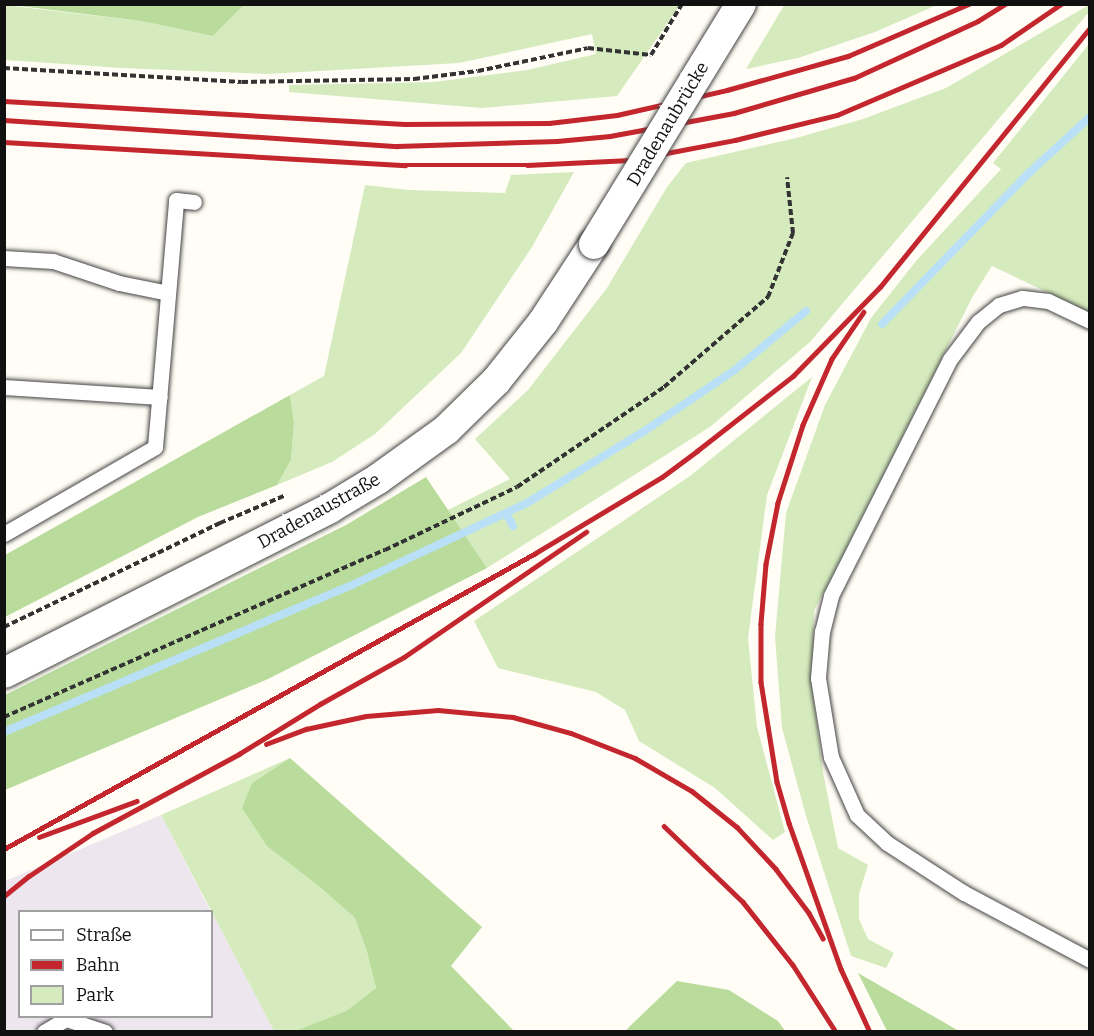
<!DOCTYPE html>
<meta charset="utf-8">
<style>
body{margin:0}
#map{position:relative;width:1094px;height:1036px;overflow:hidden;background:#fffdf5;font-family:Bitter,serif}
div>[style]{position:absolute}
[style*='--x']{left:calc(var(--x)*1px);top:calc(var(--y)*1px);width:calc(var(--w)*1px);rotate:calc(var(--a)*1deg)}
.industrial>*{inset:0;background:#eee6ef}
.green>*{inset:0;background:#d5ebbd}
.forest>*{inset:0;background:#b9dc9c}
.stream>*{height:8px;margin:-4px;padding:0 4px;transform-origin:4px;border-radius:4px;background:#b9e0f7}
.path>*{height:4px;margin-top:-2px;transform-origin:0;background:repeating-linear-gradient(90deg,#333 0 6px,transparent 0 9px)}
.roads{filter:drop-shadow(0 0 2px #444) drop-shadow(0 0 2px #444)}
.lane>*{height:15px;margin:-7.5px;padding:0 7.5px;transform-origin:7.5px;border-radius:7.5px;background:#fff}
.street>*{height:30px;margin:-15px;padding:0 15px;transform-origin:15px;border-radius:15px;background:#fff}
.rail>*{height:4.5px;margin:-2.25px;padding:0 2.25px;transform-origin:2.25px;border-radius:2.25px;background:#c4262e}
.bridges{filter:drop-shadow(0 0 2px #444) drop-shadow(0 0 2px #444)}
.street-bridge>*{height:30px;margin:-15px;padding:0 15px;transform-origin:15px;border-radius:15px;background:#fff}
span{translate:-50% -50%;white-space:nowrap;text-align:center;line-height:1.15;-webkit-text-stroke:6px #fff;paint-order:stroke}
.street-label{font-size:18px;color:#111}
.frame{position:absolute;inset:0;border:6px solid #111;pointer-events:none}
.legend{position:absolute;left:18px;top:910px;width:195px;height:108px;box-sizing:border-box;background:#fff;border:2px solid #a0a0a0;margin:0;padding:8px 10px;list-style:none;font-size:18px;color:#111}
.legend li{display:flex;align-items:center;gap:12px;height:30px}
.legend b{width:30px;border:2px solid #a0a0a0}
</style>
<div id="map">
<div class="industrial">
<div style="clip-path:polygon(161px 815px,211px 912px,20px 912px,20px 1016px,212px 1016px,212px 912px,274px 1031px,5px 1032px,5px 881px)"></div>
</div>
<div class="green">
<div style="clip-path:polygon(785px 4px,937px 4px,937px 5px,875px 32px,798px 58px,746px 69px)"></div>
<div style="clip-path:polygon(4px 5px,141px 21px,213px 36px,244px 5px,680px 5px,617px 96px,482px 108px,289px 92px,289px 85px,434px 82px,527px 70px,596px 54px,592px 34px,459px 63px,267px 74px,122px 68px,5px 60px)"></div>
<div style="clip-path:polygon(1089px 5px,1089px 12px,810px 342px,710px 427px,487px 568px,448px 510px,510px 479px,475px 439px,528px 390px,607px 288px,667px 187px,686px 163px,796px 138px,863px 119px,946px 88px)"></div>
<div style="clip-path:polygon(1089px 44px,1089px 312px,992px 266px,973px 296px,814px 611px,812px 689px,823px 772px,838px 848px,868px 865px,859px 894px,859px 919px,868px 939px,894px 953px,886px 968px,851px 956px,806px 816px,782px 728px,775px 637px,786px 513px,825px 405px,871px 318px,916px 261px,1001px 169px,993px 163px)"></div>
<div style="clip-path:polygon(574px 172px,532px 247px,461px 353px,375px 434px,332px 462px,277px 485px,291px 460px,294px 423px,290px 395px,324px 376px,365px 185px,409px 190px,505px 193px,511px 175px)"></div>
<div style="clip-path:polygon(812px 377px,767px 495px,748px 638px,757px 727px,785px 832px,773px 840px,715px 788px,639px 741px,625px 710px,596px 692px,498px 668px,474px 621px,690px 476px)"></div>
<div style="clip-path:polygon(290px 758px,252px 783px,315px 883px,355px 918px,367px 952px,376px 988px,346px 1011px,313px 1026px,296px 1031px,274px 1031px,161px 815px)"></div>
</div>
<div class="forest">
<div style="clip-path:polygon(12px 5px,244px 5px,213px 36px,141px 21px)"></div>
<div style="clip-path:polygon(290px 395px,294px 423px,291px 460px,277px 485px,198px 517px,5px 617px,5px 555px)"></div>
<div style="clip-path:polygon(426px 477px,487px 568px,268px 679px,5px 790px,5px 695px,346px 525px)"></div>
<div style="clip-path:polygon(290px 758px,482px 927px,451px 966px,514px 1031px,296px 1031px,346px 1011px,376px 988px,367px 952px,355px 918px,315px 883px,267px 846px,242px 808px,252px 783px)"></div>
<div style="clip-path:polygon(858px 973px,959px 1031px,887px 1031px)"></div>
<div style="clip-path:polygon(677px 981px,729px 990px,778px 1021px,785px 1031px,628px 1031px,627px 1029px)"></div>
</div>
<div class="stream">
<div style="--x:882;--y:324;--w:212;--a:-45.8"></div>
<div style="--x:1030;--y:172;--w:81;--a:-42.5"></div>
<div style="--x:506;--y:513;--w:15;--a:62"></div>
<div style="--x:4;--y:732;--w:378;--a:-22.9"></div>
<div style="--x:352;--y:585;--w:193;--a:-25.1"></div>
<div style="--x:527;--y:503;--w:136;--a:-31.5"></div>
<div style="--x:643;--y:432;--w:112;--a:-34.1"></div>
<div style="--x:736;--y:369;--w:91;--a:-39.6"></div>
</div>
<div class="path">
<div style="--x:4;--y:68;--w:238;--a:3.4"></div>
<div style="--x:242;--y:82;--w:172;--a:-1"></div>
<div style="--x:414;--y:79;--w:64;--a:-7.1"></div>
<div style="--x:478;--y:71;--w:112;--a:-11.8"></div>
<div style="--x:588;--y:48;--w:63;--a:6.3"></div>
<div style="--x:651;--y:55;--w:60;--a:-58.7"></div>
<div style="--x:4;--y:627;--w:240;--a:-25.7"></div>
<div style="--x:220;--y:523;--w:72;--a:-23"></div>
<div style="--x:4;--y:717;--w:416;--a:-23.7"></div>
<div style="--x:385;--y:550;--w:146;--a:-25.5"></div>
<div style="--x:517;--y:487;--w:178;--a:-34.2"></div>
<div style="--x:664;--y:387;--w:138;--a:-40.9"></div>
<div style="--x:768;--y:297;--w:69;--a:-68.7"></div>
<div style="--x:793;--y:233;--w:56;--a:-96.1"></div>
</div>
<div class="roads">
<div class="lane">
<div style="--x:4;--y:258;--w:49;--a:3.5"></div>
<div style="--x:53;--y:261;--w:70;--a:18.4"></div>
<div style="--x:119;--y:283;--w:50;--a:11.5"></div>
<div style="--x:1090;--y:321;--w:47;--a:-154.5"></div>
<div style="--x:1048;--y:301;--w:26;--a:-173"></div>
<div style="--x:1022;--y:298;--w:24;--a:163"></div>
<div style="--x:999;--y:305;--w:27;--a:141"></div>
<div style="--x:978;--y:322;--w:46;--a:127.1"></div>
<div style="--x:950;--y:359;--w:265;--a:116.7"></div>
<div style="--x:831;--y:596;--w:36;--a:104"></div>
<div style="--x:822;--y:631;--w:47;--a:94.9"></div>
<div style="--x:818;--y:678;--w:80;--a:80.7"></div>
<div style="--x:831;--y:757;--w:64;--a:65.9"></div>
<div style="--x:857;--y:815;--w:41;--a:43"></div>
<div style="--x:887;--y:843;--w:92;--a:33"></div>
<div style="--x:964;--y:893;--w:143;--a:28"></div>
<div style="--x:4;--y:387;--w:156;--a:3.7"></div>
<div style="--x:4;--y:534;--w:174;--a:-29.9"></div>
<div style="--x:155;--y:447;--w:248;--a:-85.1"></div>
<div style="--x:176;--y:200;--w:18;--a:6"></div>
<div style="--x:44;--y:1032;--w:26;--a:-31"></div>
<div style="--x:66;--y:1019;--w:41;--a:18.4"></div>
</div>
<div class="street">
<div style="--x:4;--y:673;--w:365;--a:-26.8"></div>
<div style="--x:330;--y:508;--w:56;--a:-31.1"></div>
<div style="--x:378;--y:479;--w:84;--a:-35.8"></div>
<div style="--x:446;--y:430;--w:70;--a:-44.4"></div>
<div style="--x:496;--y:381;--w:75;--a:-51.5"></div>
<div style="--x:543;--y:322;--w:93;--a:-56.8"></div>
</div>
</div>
<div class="rail">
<div style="--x:4;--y:101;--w:401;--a:3.3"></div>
<div style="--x:404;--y:124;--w:145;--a:-0.4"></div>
<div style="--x:549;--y:123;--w:68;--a:-6.7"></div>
<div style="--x:617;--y:115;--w:113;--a:-12.8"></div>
<div style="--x:727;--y:90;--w:126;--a:-15.7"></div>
<div style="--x:848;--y:56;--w:132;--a:-23.3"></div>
<div style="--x:4;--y:120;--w:394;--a:3.8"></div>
<div style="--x:397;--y:146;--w:160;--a:-1.8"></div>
<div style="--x:557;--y:141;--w:53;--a:-5.4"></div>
<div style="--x:610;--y:136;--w:126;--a:-10.5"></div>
<div style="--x:734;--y:113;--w:125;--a:-16.3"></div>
<div style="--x:854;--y:78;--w:136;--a:-24.7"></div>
<div style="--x:978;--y:21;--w:32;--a:-32"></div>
<div style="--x:4;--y:142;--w:402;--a:3.3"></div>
<div style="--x:405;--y:165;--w:122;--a:0"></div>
<div style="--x:527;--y:165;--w:103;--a:-2.8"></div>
<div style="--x:630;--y:160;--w:107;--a:-10.8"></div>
<div style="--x:735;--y:140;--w:105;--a:-13.8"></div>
<div style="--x:837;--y:115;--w:178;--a:-23.1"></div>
<div style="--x:1001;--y:45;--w:73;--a:-34.3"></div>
<div style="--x:864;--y:312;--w:57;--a:124.2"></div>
<div style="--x:832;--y:359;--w:72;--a:113.7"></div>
<div style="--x:803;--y:425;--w:82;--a:107.8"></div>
<div style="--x:778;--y:503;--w:62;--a:101.1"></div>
<div style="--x:766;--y:564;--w:60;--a:94.8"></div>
<div style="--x:761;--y:624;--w:58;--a:90"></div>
<div style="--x:761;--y:682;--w:101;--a:80.9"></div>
<div style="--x:777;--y:782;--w:43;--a:73.7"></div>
<div style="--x:789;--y:823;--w:155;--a:70.4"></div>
<div style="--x:841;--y:969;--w:69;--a:65.3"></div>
<div style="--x:266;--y:744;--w:43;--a:-20.6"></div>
<div style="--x:306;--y:729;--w:61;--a:-12.2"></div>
<div style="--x:366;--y:716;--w:72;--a:-4.8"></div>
<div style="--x:438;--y:710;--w:75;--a:5.3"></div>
<div style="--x:513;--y:717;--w:60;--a:15.4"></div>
<div style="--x:571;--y:733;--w:69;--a:21.3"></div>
<div style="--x:635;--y:758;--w:66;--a:30.1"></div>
<div style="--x:692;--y:791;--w:58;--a:38.7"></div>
<div style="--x:737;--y:827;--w:57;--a:47.1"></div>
<div style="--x:776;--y:869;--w:55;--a:53.1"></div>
<div style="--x:809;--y:913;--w:29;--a:61"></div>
<div style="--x:664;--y:826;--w:110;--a:43.9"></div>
<div style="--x:743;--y:902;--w:80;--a:51.6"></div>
<div style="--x:793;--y:965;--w:80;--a:57.3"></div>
<div style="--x:39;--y:837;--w:104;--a:-20.2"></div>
<div style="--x:4;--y:849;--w:607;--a:-29.1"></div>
<div style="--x:534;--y:554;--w:149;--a:-31"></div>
<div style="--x:662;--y:477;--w:44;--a:-36.6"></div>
<div style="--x:697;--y:451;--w:122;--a:-38"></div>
<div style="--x:793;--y:376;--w:124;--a:-45.7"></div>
<div style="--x:880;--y:287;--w:333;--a:-51"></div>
<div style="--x:4;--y:896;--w:32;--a:-39"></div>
<div style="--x:29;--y:876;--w:77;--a:-33.9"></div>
<div style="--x:93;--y:833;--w:166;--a:-28.4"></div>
<div style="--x:239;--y:754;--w:95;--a:-31.7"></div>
<div style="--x:320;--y:704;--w:96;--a:-29.2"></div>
<div style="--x:404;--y:657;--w:221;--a:-34.5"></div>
</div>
<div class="bridges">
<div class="street-bridge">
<div style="--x:594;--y:244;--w:281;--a:-58.5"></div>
</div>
</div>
<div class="street-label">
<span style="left:668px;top:124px;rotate:-59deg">Dradenaubrücke</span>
<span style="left:319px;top:511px;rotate:-29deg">Dradenaustraße</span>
</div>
<div class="frame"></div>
<ul class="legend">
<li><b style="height:8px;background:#fff"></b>Straße</li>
<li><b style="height:8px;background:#c4262e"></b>Bahn</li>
<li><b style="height:16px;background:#d5ebbd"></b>Park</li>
</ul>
</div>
